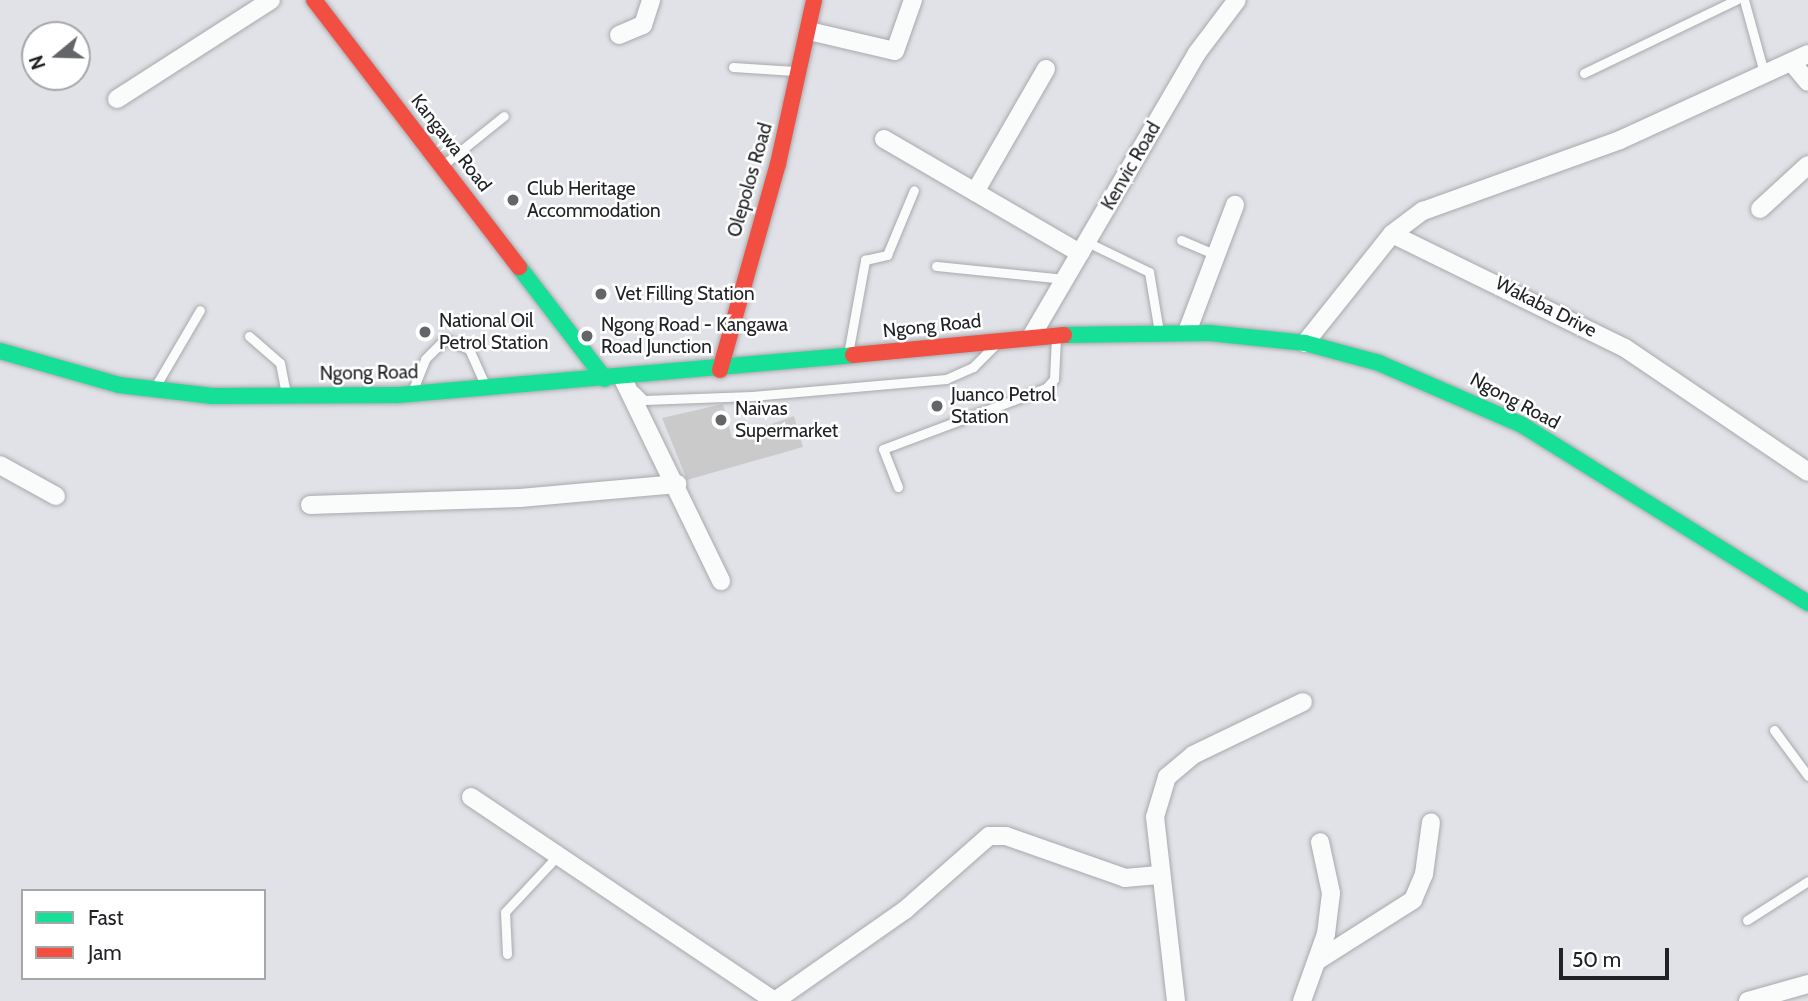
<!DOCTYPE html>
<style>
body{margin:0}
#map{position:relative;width:1808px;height:1001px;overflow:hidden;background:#e1e2e7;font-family:Cabin,sans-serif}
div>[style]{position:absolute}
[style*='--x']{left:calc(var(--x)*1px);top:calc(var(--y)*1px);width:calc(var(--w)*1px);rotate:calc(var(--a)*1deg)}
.building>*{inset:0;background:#cbcacb}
.roads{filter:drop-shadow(0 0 2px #a8a9ad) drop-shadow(0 0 2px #a8a9ad)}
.lane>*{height:9px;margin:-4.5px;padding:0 4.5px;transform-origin:4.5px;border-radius:4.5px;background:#fafbfb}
.street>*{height:18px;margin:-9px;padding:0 9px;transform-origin:9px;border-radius:9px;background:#fafbfb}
.fast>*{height:16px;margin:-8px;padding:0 8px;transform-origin:8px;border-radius:8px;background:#16e098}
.jam>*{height:16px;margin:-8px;padding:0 8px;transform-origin:8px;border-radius:8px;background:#f24e42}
.dots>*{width:19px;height:19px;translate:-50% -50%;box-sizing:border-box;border:4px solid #fff;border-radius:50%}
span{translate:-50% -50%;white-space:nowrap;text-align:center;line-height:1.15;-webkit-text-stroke:5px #fff;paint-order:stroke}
.street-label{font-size:19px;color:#212225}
.poi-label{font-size:19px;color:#212225}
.left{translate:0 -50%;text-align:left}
.legend{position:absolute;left:21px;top:889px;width:245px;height:91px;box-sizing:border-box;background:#fff;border:2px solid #a6a7a8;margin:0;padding:9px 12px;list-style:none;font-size:21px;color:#212225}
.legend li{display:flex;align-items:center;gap:14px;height:35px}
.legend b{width:35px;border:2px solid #a6a7a8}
.north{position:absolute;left:21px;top:21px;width:70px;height:70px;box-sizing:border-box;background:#fff;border:2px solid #a6a7a8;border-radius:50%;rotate:251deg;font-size:19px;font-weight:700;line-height:28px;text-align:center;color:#212225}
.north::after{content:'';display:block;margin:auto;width:24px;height:32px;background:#646569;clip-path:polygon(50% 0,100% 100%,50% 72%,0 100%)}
.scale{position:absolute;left:1559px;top:948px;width:110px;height:32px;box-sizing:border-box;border:4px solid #212225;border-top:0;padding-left:9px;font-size:21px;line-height:24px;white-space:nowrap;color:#212225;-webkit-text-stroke:5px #fff;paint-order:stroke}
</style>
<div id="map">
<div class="building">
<div style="clip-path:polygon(723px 404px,732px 438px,794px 416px,803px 447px,687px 480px,662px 418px)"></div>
</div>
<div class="roads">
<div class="lane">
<div style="--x:1744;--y:0;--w:79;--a:74.6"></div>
<div style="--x:733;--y:67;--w:62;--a:3.7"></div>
<div style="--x:1584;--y:73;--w:169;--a:-25.7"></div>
<div style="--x:443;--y:165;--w:78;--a:-38.8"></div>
<div style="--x:1181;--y:240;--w:38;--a:23"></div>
<div style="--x:1087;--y:242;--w:69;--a:25.8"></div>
<div style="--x:1149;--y:272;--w:61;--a:80.5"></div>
<div style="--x:936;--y:266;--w:130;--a:5.8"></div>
<div style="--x:249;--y:336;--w:41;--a:41.1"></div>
<div style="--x:280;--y:363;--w:32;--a:79"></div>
<div style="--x:848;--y:354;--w:96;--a:-79.7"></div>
<div style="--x:865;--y:260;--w:23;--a:-13"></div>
<div style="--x:887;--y:255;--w:70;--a:-67.4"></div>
<div style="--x:155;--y:387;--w:89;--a:-59.7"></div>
<div style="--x:635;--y:391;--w:13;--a:45"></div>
<div style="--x:644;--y:400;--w:108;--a:-2.1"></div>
<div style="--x:752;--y:396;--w:195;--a:-5"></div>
<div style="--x:946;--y:379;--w:30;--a:-24"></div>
<div style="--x:973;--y:367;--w:30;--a:-45"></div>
<div style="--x:412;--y:392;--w:35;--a:-68"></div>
<div style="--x:425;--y:359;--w:28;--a:-45"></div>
<div style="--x:445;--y:339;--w:26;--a:23"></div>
<div style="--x:469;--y:349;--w:42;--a:65.9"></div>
<div style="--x:898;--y:487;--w:41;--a:-111.5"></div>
<div style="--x:883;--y:449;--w:174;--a:-20.5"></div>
<div style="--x:1046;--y:388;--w:12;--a:-48"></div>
<div style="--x:1054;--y:379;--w:42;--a:-87.3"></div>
<div style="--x:1774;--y:730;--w:57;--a:53.5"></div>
<div style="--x:1747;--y:920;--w:72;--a:-32.6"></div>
<div style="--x:507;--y:954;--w:42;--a:-92.7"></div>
<div style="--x:505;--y:912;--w:79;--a:-47"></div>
</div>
<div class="street">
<div style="--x:809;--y:31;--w:88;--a:13.1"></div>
<div style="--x:895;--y:51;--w:54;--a:-70.6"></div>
<div style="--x:619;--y:35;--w:26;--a:-23"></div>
<div style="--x:643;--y:25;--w:26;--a:-72"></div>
<div style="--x:1793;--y:64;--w:23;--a:50"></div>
<div style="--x:117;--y:99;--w:183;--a:-32.7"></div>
<div style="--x:884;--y:139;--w:227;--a:30.2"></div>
<div style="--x:975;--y:192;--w:142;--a:-60"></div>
<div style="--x:1760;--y:209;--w:65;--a:-42.5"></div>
<div style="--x:1392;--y:234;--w:39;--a:-37"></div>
<div style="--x:1423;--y:211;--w:209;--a:-19.8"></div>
<div style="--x:1620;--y:140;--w:207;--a:-24.6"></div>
<div style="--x:1187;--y:332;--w:136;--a:-69.3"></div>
<div style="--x:1031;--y:337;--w:329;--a:-59.7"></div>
<div style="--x:1197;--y:53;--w:66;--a:-53"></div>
<div style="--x:1305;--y:343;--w:139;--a:-51.4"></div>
<div style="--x:1392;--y:234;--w:259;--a:26.1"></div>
<div style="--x:1625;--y:348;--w:221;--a:34.1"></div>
<div style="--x:622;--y:377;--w:227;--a:64.1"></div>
<div style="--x:0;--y:465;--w:64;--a:29"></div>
<div style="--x:310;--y:505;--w:210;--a:-1.9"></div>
<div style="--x:520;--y:498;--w:158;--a:-5.1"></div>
<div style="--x:471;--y:797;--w:366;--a:33.9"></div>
<div style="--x:1317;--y:961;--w:114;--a:-32.4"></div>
<div style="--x:1413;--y:900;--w:28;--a:-67"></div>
<div style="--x:1424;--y:874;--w:52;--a:-82.3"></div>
<div style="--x:775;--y:1001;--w:159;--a:-35"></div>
<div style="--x:905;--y:910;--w:112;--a:-41.4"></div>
<div style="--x:989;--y:836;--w:17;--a:0"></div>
<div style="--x:1006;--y:836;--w:126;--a:19.4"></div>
<div style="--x:1125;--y:878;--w:34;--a:-5"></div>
<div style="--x:1176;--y:1001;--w:185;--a:-96.5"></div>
<div style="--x:1155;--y:817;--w:42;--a:-73.3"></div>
<div style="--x:1167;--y:777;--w:34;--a:-40"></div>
<div style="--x:1193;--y:755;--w:122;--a:-25.7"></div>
<div style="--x:1302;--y:1001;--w:71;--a:-70.3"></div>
<div style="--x:1326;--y:934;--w:41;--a:-83"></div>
<div style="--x:1331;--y:893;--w:52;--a:-102.2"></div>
<div style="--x:1748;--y:1001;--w:62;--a:-15.8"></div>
</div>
<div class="fast">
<div style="--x:519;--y:267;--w:141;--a:52.5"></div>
<div style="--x:1064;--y:335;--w:145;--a:-0.8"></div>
<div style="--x:1209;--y:333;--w:97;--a:5.9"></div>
<div style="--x:1305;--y:343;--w:77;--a:15.1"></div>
<div style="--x:1379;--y:363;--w:156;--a:23.4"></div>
<div style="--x:1522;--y:425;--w:337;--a:31.9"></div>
<div style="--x:0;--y:351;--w:124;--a:15.9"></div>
<div style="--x:119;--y:385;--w:94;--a:6.7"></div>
<div style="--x:212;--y:396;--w:186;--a:-0.3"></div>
<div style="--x:398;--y:395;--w:457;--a:-5"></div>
</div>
<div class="jam">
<div style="--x:314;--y:0;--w:337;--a:52.5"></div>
<div style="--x:853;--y:355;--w:212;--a:-5.4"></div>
<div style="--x:720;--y:370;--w:214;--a:-74.3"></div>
<div style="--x:778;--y:164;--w:168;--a:-77.6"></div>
</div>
</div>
<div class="dots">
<div style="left:513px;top:200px;background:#646569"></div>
<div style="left:601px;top:294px;background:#646569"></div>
<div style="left:425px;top:332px;background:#646569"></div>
<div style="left:587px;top:336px;background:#646569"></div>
<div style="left:937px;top:406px;background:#646569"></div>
<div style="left:721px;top:420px;background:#646569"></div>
</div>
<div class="street-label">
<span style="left:451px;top:143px;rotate:52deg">Kangawa Road</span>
<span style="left:1131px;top:166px;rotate:-60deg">Kenvic Road</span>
<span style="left:750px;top:180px;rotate:-74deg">Olepolos Road</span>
<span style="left:1546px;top:307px;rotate:27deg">Wakaba Drive</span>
<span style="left:932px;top:326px;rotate:-6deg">Ngong Road</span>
<span style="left:369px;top:373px;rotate:-1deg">Ngong Road</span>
<span style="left:1515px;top:401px;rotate:28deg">Ngong Road</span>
</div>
<div class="poi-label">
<span class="left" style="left:527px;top:200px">Club Heritage<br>Accommodation</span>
<span class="left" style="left:615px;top:294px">Vet Filling Station</span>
<span class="left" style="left:439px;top:332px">National Oil<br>Petrol Station</span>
<span class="left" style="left:601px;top:336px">Ngong Road - Kangawa<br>Road Junction</span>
<span class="left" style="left:951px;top:406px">Juanco Petrol<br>Station</span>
<span class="left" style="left:735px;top:420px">Naivas<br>Supermarket</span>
</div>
<ul class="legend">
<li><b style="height:9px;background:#16e098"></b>Fast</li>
<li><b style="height:9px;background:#f24e42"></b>Jam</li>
</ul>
<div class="north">N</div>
<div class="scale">50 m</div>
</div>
